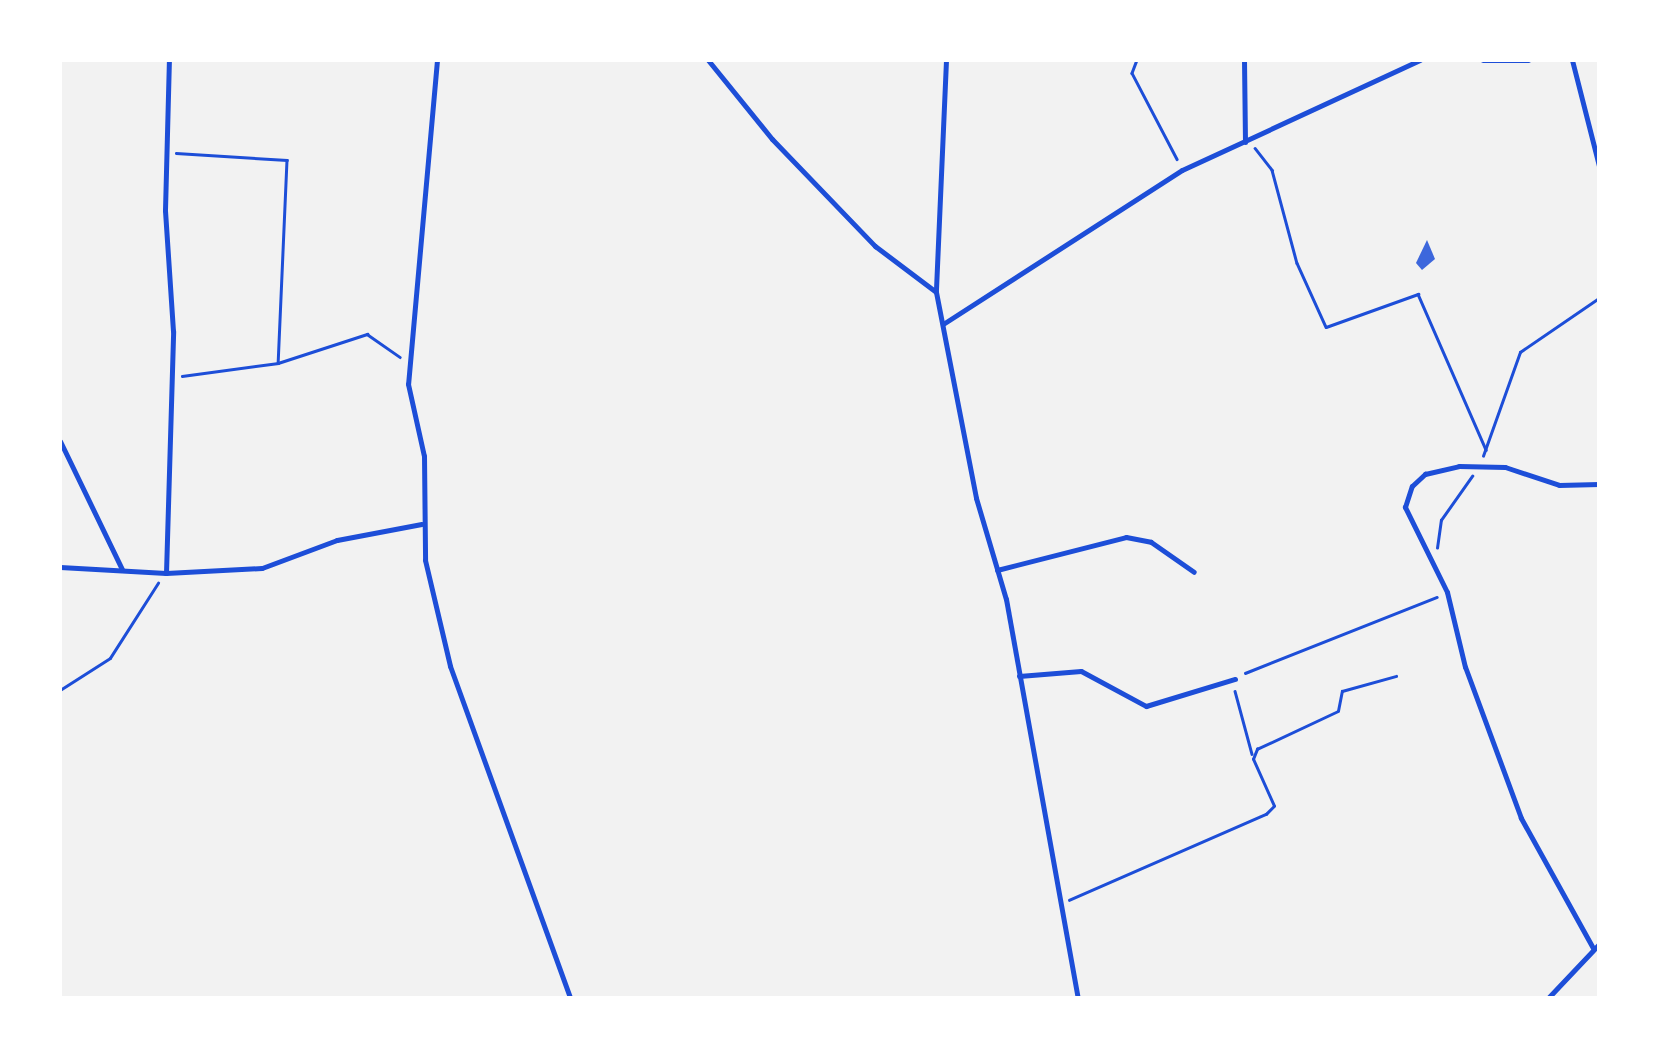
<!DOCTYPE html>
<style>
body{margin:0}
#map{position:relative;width:1659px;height:1058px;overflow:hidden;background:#f2f2f2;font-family:Raleway,sans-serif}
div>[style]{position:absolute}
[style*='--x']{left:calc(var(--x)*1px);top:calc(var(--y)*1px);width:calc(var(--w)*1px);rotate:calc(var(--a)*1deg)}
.building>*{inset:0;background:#3d67dc}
.path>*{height:2.5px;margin:-1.25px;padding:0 1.25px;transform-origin:1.25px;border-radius:1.25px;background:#1d4ed8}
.minor>*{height:5px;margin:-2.5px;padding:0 2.5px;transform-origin:2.5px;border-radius:2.5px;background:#1d4ed8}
span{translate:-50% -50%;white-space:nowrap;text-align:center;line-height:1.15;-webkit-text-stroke:8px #fff;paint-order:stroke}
.frame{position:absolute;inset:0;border:62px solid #fff;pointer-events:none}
</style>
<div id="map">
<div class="building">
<div style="clip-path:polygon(1427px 240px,1435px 259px,1422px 270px,1416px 263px)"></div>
</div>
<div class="path">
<div style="--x:1137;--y:60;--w:14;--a:111"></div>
<div style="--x:1132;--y:73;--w:97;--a:62.4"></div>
<div style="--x:1255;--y:148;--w:28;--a:52"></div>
<div style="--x:1272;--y:170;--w:96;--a:75"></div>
<div style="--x:1297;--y:263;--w:70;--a:65.6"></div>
<div style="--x:1326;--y:327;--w:98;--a:-19.7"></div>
<div style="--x:1418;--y:294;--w:170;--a:66.4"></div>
<div style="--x:176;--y:153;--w:111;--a:3.6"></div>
<div style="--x:287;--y:160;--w:203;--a:92.5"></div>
<div style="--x:182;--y:376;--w:97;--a:-7.7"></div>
<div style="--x:278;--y:363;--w:94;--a:-18"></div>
<div style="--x:367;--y:334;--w:40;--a:34.9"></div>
<div style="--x:1483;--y:456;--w:110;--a:-70.4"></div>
<div style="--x:1520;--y:352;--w:96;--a:-34.4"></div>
<div style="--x:1437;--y:548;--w:28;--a:-82"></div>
<div style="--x:1441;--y:520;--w:54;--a:-54.8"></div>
<div style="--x:1245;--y:673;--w:206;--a:-21.6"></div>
<div style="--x:60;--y:690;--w:59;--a:-32.6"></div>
<div style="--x:110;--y:658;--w:89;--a:-57.4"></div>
<div style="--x:1235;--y:691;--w:65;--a:74.9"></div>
<div style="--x:1069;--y:900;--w:215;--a:-23.6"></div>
<div style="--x:1266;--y:814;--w:11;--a:-45"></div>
<div style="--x:1274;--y:806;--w:51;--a:-114.1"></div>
<div style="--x:1253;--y:759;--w:11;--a:-68"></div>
<div style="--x:1257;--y:749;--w:89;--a:-25.1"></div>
<div style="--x:1338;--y:711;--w:20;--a:-79"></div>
<div style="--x:1342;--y:691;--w:56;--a:-15.5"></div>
</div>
<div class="minor">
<div style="--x:437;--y:60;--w:325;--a:95.1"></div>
<div style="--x:408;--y:384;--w:74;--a:77.5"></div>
<div style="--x:424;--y:456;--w:104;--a:89.4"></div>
<div style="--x:425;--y:560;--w:109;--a:76.7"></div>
<div style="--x:450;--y:666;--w:353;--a:70.1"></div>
<div style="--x:708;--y:60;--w:102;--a:51"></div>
<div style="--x:772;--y:139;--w:149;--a:46.1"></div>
<div style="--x:875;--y:246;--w:76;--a:37"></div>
<div style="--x:946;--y:60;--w:232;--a:92.5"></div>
<div style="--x:936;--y:292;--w:210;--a:79"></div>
<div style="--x:976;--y:498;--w:105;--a:73.5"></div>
<div style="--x:1006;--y:599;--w:405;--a:79.8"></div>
<div style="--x:1244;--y:60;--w:82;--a:89.3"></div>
<div style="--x:1483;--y:60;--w:45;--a:0"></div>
<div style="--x:1572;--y:60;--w:109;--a:75.7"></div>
<div style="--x:943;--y:324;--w:284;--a:-32.8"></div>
<div style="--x:1182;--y:170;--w:262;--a:-24.8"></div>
<div style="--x:60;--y:441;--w:142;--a:64.2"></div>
<div style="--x:60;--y:567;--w:106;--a:3.2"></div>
<div style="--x:166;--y:573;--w:96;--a:-3"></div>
<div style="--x:262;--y:568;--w:80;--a:-20.5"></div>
<div style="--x:337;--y:540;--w:86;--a:-10.7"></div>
<div style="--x:997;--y:570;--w:133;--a:-14.3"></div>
<div style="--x:1126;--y:537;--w:25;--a:11"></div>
<div style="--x:1151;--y:542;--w:52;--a:34.9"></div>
<div style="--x:166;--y:573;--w:242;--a:-88.3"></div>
<div style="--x:173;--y:331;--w:121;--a:-93.8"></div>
<div style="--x:165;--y:210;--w:150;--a:-88.5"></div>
<div style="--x:1019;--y:676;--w:62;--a:-4.6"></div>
<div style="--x:1081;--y:671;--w:74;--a:28.3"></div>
<div style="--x:1146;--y:706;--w:93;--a:-16.9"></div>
<div style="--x:1593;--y:948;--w:149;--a:-119"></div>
<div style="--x:1521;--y:818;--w:161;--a:-110.3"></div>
<div style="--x:1465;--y:667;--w:77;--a:-103.5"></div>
<div style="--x:1447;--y:592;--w:95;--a:-116.3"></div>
<div style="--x:1405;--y:507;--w:22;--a:-72"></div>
<div style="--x:1412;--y:486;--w:18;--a:-43"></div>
<div style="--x:1425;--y:474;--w:35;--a:-13"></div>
<div style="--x:1459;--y:466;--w:46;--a:1.2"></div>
<div style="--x:1505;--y:467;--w:57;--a:18.4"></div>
<div style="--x:1559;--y:485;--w:40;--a:-1.4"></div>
<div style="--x:1548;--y:998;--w:74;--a:-46.6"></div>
</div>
<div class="frame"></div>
</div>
